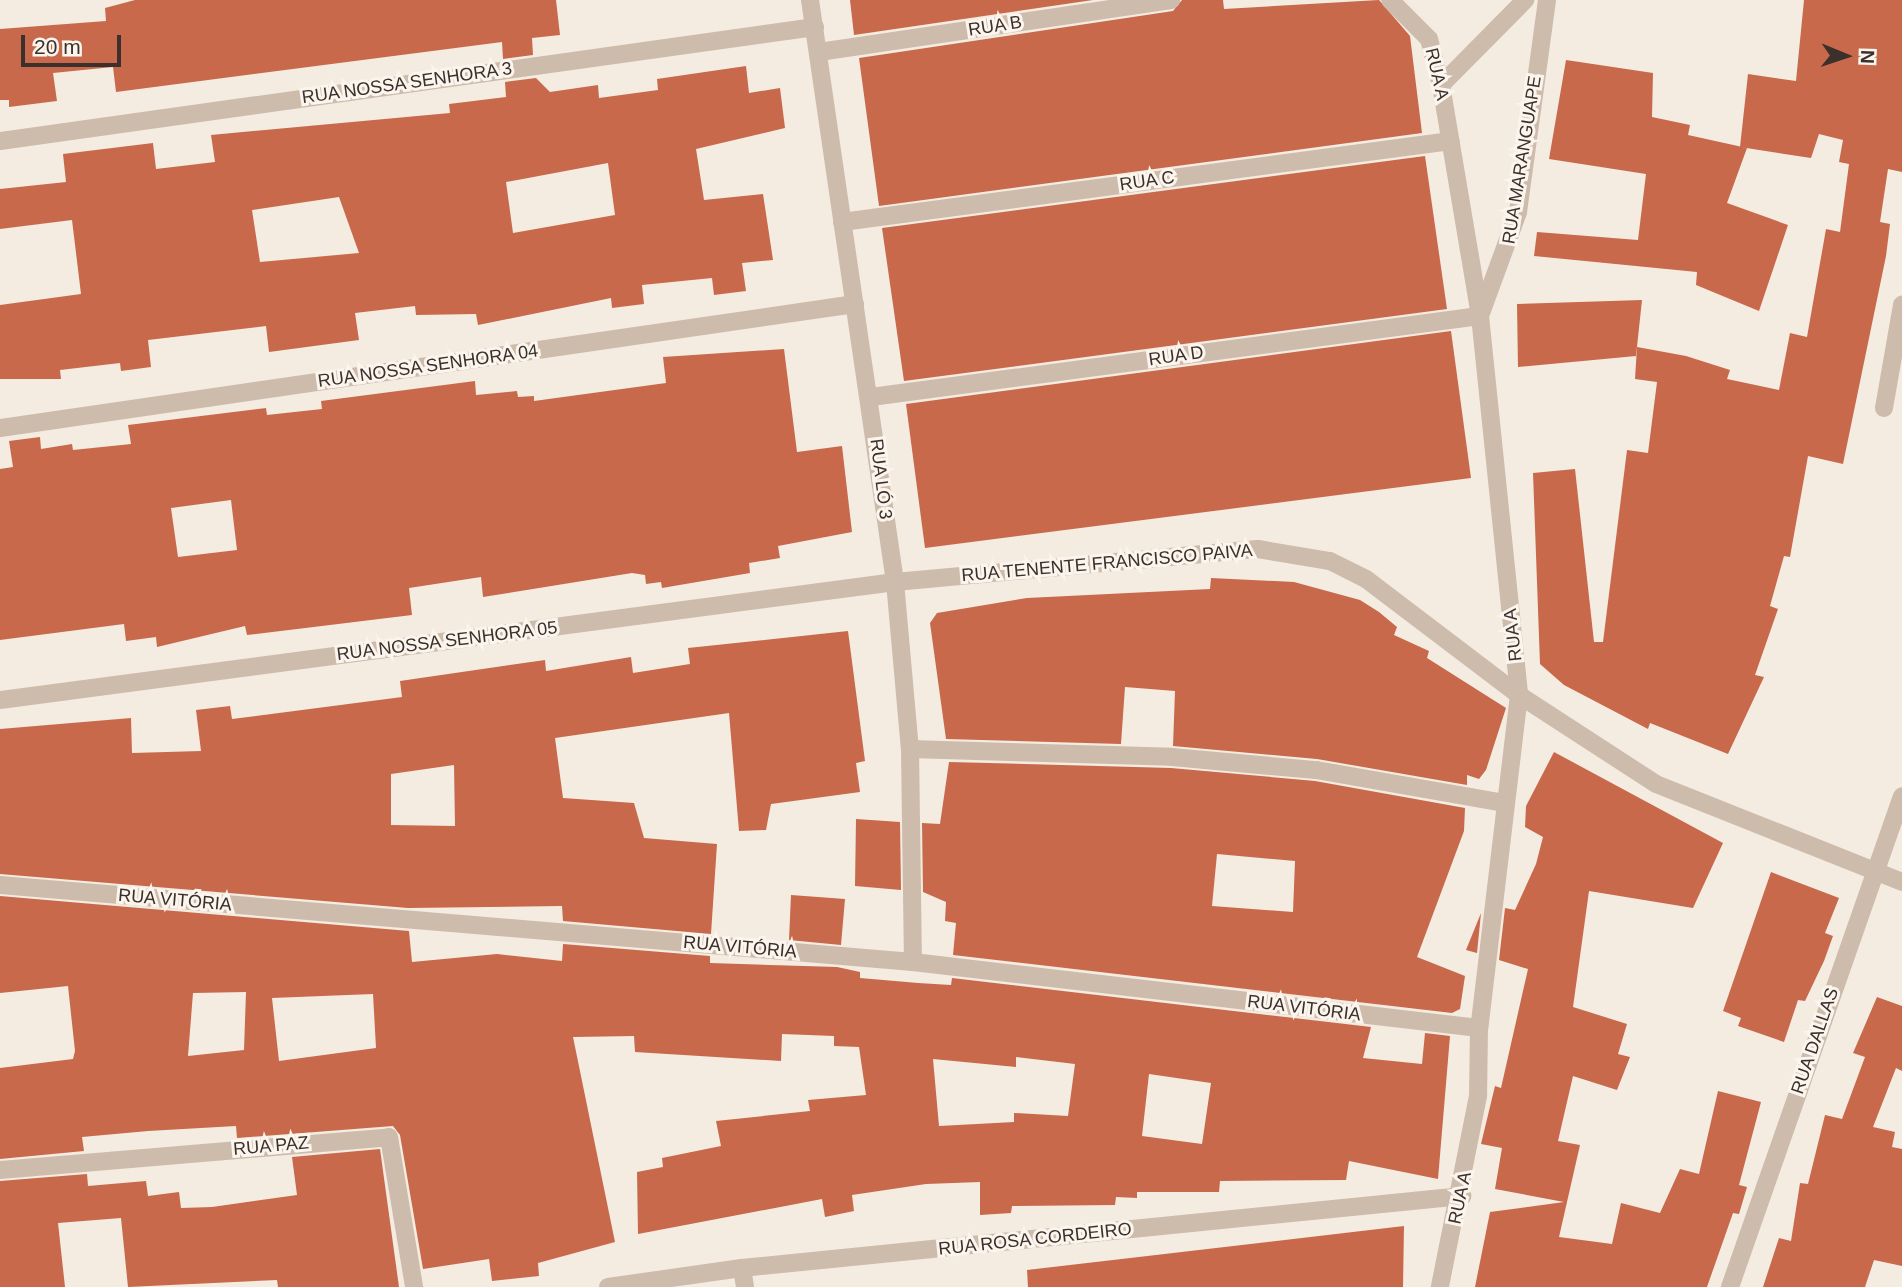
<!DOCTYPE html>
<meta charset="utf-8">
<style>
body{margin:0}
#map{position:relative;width:1902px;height:1287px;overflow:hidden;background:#f4ebe1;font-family:Helvetica,sans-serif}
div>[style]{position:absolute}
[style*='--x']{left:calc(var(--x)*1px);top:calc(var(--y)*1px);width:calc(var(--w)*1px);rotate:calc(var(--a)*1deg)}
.building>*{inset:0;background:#c8694b}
.street>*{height:18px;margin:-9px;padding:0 9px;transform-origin:9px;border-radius:9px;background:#cdbbac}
span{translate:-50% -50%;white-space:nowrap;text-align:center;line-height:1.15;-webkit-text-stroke:6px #fbf5ee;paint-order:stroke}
.street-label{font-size:18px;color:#3b302b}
.north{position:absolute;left:1811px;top:21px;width:70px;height:70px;-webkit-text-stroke:5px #fbf5ee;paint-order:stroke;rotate:92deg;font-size:19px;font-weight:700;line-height:28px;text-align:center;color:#3b302b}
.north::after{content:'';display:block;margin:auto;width:24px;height:32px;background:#3b302b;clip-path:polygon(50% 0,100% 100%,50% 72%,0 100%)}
.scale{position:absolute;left:21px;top:35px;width:100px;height:32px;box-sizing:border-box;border:4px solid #3b302b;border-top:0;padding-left:9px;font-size:21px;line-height:24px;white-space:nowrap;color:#3b302b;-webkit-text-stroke:5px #fbf5ee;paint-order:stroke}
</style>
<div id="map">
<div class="building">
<div style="clip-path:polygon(135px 0,556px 0,560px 35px,532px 38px,533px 55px,503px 59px,502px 42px,116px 92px,113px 67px,53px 73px,57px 101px,9px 107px,9px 100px,0 100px,0 29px,106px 21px,105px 8px)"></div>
<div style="clip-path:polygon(850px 0,1093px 0,854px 35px)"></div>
<div style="clip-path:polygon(1182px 0,1223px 0,1224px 9px,1379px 0,1410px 36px,1422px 133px,879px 206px,859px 58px,1173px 11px)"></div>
<div style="clip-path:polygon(1804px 0,1902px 0,1902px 172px,1888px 169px,1880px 222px,1890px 224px,1886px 256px,1843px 464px,1808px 456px,1790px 557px,1784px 556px,1770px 606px,1778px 609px,1755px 675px,1764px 677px,1728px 754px,1650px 723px,1648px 729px,1564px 685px,1540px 664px,1533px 473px,1575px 469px,1594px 642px,1603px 642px,1627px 450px,1648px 453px,1657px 382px,1635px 379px,1637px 347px,1686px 356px,1730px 370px,1727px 379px,1779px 390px,1790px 333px,1807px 337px,1826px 229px,1840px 232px,1849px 164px,1839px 162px,1843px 140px,1819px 134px,1811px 158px,1740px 147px,1748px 74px,1796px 81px)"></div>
<div style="clip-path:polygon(1566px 60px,1653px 73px,1652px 117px,1690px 125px,1688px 135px,1747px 148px,1727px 203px,1788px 225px,1759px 311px,1696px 285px,1697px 272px,1534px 256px,1537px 232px,1638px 240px,1646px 174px,1549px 159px)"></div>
<div style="clip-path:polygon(evenodd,746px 66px,749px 93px,780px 88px,785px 128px,696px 149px,704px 200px,763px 194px,773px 260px,742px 263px,746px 291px,714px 295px,712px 278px,642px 285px,644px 304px,612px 308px,611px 298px,478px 325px,476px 314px,416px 315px,415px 306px,355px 313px,359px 340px,269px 352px,266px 326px,148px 340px,151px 367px,121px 371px,120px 363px,60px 370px,61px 379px,0 379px,0 305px,81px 294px,72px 220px,0 229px,0 189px,66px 182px,63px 154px,153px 143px,156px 169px,215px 162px,211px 135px,450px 113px,449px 104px,506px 97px,505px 82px,536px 78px,550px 92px,598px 85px,599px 98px,658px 90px,657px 79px,746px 66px,608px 163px,615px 215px,513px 233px,506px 182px,608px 163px,746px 66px,339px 197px,359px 253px,260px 262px,252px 210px,339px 197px)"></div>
<div style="clip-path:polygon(1425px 156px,1447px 309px,904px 381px,882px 228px)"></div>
<div style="clip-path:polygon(1642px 300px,1636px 356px,1518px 367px,1517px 304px)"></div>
<div style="clip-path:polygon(1451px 331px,1471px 478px,925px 548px,906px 404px)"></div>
<div style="clip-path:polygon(evenodd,784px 349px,797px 452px,842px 446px,852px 532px,778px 546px,780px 558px,749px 563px,750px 573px,662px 588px,661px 582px,646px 584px,645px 575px,632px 573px,483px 597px,481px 577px,409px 588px,412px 615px,247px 635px,245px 626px,157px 647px,156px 637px,126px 641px,124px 624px,0 640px,0 469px,13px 467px,9px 441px,40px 437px,41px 449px,72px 444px,73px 450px,131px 444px,128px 425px,266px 408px,267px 415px,322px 409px,321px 401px,475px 381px,476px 395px,517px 391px,518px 397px,534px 396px,534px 401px,666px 383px,663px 357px,784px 349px,231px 500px,237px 550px,178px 557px,171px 508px,231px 500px)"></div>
<div style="clip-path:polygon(1211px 578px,1294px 582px,1360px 600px,1379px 612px,1397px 627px,1394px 635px,1429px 651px,1427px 658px,1506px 708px,1486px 770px,1479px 779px,1467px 775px,1467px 785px,1317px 759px,1173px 746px,1175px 691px,1125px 687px,1121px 744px,946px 739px,930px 623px,937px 613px,1027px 598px,1210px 589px)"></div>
<div style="clip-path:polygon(evenodd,848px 631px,865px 761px,856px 763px,860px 792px,771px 804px,766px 830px,739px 831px,729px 713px,555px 738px,563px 798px,634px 803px,644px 838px,717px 844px,711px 934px,563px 921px,562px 906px,408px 908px,0 874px,0 729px,131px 718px,132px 753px,201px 751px,196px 710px,230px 706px,232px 719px,402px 697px,400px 681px,545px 660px,546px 671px,631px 657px,633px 673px,690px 664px,688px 648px,848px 631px,454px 765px,455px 826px,391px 825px,391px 774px,454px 765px)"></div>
<div style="clip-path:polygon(1554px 752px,1723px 843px,1693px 908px,1589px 891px,1573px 1007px,1627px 1024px,1618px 1054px,1630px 1057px,1617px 1090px,1573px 1076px,1558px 1141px,1580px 1145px,1559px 1237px,1612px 1244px,1621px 1203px,1660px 1213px,1680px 1169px,1699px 1174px,1718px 1091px,1761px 1102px,1739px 1185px,1747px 1187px,1739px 1214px,1733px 1213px,1707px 1287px,1475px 1287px,1490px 1212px,1564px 1202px,1495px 1189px,1502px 1148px,1481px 1144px,1495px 1086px,1501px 1088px,1528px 969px,1499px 960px,1505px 908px,1515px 910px,1536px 864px,1543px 837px,1525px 827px,1526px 806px)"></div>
<div style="clip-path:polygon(evenodd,949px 762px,1171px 768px,1315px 781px,1465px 808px,1464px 831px,1417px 957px,1465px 976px,1460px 1009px,1452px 1013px,953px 955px,956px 923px,945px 921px,946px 902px,923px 892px,922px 823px,940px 824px,949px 762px,1217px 854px,1295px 861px,1293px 912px,1212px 906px,1217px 854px)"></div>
<div style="clip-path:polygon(856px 819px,900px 822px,901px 890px,855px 886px)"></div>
<div style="clip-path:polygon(1771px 872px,1839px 898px,1825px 933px,1833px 936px,1824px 961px,1805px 1001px,1798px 1000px,1784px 1042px,1738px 1026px,1741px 1018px,1723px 1011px)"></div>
<div style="clip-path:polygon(791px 895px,845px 899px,841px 945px,789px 940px)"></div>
<div style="clip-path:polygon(evenodd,0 896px,409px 931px,412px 962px,497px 954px,562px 961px,563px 944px,710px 956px,710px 963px,837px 967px,860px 972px,860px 978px,918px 983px,951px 985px,952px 978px,1371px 1027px,1363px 1058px,1422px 1064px,1425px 1033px,1450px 1036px,1438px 1179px,1349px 1161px,1346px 1180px,1220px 1181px,1219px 1192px,1137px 1192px,1137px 1198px,1116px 1197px,1115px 1205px,1012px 1206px,1011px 1213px,980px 1215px,980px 1182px,926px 1184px,852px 1195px,854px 1211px,825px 1217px,822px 1199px,638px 1234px,637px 1172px,663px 1167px,662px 1158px,721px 1146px,716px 1121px,810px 1111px,808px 1100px,866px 1095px,859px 1047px,834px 1046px,834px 1036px,782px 1034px,781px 1061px,635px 1052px,634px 1036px,573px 1037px,615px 1242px,538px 1263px,539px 1276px,492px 1281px,489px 1259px,423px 1269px,400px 1135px,393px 1126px,237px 1138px,236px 1126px,148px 1131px,82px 1137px,84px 1151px,0 1159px,0 1068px,73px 1059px,75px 1051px,68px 986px,0 993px,0 896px,246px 992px,244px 1050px,188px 1056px,193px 993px,246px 992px,0 896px,373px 994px,376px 1048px,279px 1061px,272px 998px,373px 994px,0 896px,1016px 1057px,1075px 1064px,1068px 1116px,1014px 1113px,1014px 1122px,939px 1126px,933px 1059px,1016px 1067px,1016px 1057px,0 896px,1149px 1074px,1211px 1083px,1202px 1144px,1142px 1136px,1149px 1074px)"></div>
<div style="clip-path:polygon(1481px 913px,1477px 953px,1466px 950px)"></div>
<div style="clip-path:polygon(1877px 997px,1902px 1006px,1902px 1071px,1896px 1068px,1873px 1127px,1895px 1132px,1892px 1147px,1902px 1149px,1902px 1266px,1874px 1260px,1865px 1287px,1763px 1287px,1779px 1238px,1791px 1241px,1800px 1183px,1808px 1184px,1825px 1115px,1842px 1119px,1865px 1057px,1853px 1053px)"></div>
<div style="clip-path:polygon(380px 1149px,399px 1287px,278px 1287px,277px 1280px,128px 1287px,121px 1218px,58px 1223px,65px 1287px,0 1287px,0 1181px,87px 1174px,88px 1186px,146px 1181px,148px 1196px,179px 1192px,181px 1208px,212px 1207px,297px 1195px,292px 1157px)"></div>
<div style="clip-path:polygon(1404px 1226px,1403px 1287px,1028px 1287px,1027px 1270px)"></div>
</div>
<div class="street">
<div style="--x:810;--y:0;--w:588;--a:81.69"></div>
<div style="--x:895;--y:582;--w:168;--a:84.9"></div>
<div style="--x:910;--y:749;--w:213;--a:89.2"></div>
<div style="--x:1390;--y:0;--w:55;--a:45"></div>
<div style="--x:1429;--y:39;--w:48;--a:75.4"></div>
<div style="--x:1441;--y:85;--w:234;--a:80.4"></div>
<div style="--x:1480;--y:316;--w:381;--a:84.1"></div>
<div style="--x:1519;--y:695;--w:335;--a:96.8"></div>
<div style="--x:1479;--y:1028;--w:68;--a:90.8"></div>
<div style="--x:1478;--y:1096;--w:195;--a:101.3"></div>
<div style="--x:819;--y:52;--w:356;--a:-8.4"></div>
<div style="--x:1441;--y:85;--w:120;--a:-45.3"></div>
<div style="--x:0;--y:141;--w:823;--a:-7.96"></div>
<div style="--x:842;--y:222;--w:614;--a:-7.58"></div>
<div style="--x:871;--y:397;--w:614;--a:-7.58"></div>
<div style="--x:1480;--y:316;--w:111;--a:-69.9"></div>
<div style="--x:1518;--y:212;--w:214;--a:-82.2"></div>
<div style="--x:1884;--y:408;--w:105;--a:-80.1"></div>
<div style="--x:0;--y:428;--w:864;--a:-8.25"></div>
<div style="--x:0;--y:700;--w:903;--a:-7.51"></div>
<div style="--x:895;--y:582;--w:364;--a:-5.2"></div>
<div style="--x:1258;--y:549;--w:73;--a:9.5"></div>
<div style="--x:1330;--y:561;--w:40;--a:26.6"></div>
<div style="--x:1366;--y:579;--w:192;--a:37.2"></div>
<div style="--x:1519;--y:695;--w:163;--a:33"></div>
<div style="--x:1656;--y:784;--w:265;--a:21.7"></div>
<div style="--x:910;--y:749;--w:262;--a:1.7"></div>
<div style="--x:1172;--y:757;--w:145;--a:5.2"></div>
<div style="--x:1316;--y:770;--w:192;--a:9.9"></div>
<div style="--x:0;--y:885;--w:916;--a:4.82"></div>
<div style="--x:913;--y:962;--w:570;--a:6.65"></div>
<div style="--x:0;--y:1170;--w:390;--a:-4.8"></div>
<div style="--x:389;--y:1137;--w:152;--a:80.5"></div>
<div style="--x:742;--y:1268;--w:19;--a:81"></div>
<div style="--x:608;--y:1287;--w:135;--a:-8.1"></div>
<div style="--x:742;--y:1268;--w:724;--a:-5.71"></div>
<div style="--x:1730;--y:1287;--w:520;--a:-70.69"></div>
</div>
<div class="street-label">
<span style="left:995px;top:26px;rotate:-9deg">RUA B</span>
<span style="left:1437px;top:74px;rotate:77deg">RUA A</span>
<span style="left:407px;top:83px;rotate:-8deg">RUA NOSSA SENHORA 3</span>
<span style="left:1522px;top:160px;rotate:-81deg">RUA MARANGUAPE</span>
<span style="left:1147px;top:181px;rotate:-8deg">RUA C</span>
<span style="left:1176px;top:356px;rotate:-8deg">RUA D</span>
<span style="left:428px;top:366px;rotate:-8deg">RUA NOSSA SENHORA 04</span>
<span style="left:881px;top:479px;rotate:83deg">RUA LÓ 3</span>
<span style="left:1107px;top:563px;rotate:-5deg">RUA TENENTE FRANCISCO PAIVA</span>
<span style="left:1513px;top:635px;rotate:-96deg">RUA A</span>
<span style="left:447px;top:641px;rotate:-7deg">RUA NOSSA SENHORA 05</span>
<span style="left:175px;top:900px;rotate:5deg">RUA VITÓRIA</span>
<span style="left:740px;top:947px;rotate:5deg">RUA VITÓRIA</span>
<span style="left:1304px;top:1008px;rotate:7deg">RUA VITÓRIA</span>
<span style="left:1815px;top:1041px;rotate:-71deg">RUA DALLAS</span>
<span style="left:271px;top:1146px;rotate:-5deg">RUA PAZ</span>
<span style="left:1460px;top:1198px;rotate:-78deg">RUA A</span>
<span style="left:1035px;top:1239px;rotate:-6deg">RUA ROSA CORDEIRO</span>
</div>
<div class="north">N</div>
<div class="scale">20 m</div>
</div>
